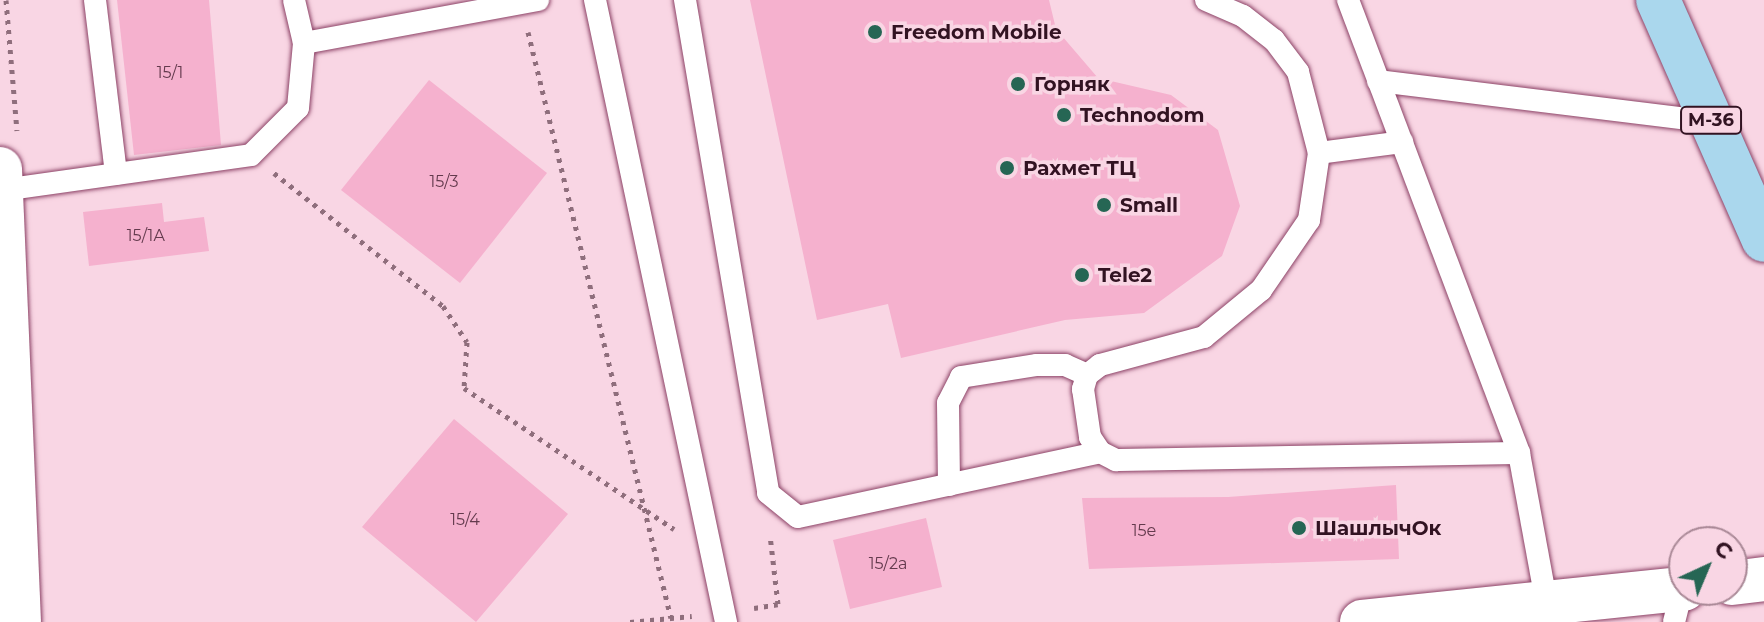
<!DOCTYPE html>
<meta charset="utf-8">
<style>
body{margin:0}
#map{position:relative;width:1764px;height:622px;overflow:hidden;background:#f9d6e4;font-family:Montserrat,sans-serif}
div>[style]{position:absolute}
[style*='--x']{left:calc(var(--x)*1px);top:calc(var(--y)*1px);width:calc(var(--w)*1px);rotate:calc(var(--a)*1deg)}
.building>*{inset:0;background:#f5b1ce}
.path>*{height:5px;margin-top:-2.5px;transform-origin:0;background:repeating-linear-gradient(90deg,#8f6e7c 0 4px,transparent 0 10px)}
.roads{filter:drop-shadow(0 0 2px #8c4266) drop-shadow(0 0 2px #8c4266)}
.service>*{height:22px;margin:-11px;padding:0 11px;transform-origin:11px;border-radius:11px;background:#fff}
.minor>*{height:44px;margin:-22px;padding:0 22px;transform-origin:22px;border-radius:22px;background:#fff}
.primary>*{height:44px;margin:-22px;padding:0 22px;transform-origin:22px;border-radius:22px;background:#aad7ed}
.dots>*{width:22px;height:22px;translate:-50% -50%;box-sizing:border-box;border:4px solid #f9d6e4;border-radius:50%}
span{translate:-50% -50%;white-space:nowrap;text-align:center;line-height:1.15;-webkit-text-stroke:7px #f9d6e4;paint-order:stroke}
.number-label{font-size:16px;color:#633a4d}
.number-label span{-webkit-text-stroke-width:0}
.shield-label span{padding:2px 6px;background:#f9d6e4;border:2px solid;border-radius:6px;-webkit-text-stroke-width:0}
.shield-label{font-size:18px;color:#321322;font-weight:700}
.poi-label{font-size:20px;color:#321322;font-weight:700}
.left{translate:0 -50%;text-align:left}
.north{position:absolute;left:1668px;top:526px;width:80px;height:80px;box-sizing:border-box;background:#f9d6e4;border:2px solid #a98896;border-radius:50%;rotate:44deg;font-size:22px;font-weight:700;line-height:32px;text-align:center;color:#321322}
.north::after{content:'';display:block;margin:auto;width:28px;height:36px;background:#266654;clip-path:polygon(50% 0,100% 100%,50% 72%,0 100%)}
</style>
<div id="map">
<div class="building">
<div style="clip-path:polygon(117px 0,209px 0,221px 145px,134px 155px)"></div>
<div style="clip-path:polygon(750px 0,1049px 0,1056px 29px,1098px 78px,1171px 95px,1218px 130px,1240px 206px,1222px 256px,1144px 313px,1065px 320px,901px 358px,888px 304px,817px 320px)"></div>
<div style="clip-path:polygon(429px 80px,547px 173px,460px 283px,341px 190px)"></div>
<div style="clip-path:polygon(162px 203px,164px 222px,204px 217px,209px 251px,89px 266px,83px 212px)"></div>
<div style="clip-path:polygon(454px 419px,568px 514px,476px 622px,362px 527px)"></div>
<div style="clip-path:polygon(1396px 485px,1399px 559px,1089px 569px,1082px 498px,1228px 497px)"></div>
<div style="clip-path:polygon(926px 518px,942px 587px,850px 609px,833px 540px)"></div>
</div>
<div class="path">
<div style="--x:6;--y:0;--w:131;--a:85.2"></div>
<div style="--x:528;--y:32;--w:603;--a:76.29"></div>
<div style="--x:274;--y:173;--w:215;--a:38.2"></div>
<div style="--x:443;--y:306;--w:43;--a:56.3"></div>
<div style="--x:467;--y:342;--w:46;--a:93.7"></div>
<div style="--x:464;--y:388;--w:253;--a:33.9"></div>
<div style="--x:754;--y:608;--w:24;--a:-9"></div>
<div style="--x:778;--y:604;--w:69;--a:-96.6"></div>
<div style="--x:630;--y:622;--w:62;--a:-5.5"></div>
</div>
<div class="roads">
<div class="service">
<div style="--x:95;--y:0;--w:175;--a:83.1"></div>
<div style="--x:595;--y:0;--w:636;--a:78.11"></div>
<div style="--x:685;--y:0;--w:500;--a:80.4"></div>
<div style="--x:768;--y:493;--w:38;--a:39"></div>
<div style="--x:798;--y:517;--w:309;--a:-12.1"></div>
<div style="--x:1206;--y:0;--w:40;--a:23.4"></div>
<div style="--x:1243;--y:16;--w:39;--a:38"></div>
<div style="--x:1274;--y:40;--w:40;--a:53"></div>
<div style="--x:1298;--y:72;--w:84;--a:75.5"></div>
<div style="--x:1319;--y:153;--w:68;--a:98.5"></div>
<div style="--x:1309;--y:220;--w:85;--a:124.4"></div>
<div style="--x:1261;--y:290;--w:74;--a:140.5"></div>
<div style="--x:1204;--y:337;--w:108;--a:164.9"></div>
<div style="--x:1100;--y:365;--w:16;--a:142"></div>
<div style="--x:1087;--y:375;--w:15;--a:106"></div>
<div style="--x:1083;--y:389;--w:49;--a:81.7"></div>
<div style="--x:1090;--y:437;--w:18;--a:56"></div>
<div style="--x:1100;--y:452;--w:18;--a:27"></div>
<div style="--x:1116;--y:460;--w:403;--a:-1"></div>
<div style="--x:1348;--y:0;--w:484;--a:69.3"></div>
<div style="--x:1519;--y:453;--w:155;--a:79.6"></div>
<div style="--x:304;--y:43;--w:238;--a:-10.4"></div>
<div style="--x:1378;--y:81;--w:337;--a:7"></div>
<div style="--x:1319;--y:153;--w:84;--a:-7.5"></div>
<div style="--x:2;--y:190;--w:251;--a:-8"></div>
<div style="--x:251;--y:155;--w:66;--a:-45"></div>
<div style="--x:298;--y:108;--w:65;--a:-84.7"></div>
<div style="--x:304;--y:43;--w:44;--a:-103.1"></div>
<div style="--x:949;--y:485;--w:82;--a:-90.7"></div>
<div style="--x:948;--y:403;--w:29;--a:-63"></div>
<div style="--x:961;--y:377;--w:77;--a:-9"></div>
<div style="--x:1037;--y:365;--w:28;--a:0"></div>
<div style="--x:1065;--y:365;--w:24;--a:24"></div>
<div style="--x:1674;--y:622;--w:34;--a:-76"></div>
</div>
<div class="minor">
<div style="--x:0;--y:169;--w:453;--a:87.6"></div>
<div style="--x:1732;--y:583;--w:32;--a:-7"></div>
<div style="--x:1362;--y:622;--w:324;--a:-5.9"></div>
</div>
<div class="primary">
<div style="--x:1658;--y:0;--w:262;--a:66.2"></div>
</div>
</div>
<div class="dots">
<div style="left:875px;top:32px;background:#266654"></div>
<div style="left:1018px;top:84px;background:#266654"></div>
<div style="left:1064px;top:115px;background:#266654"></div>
<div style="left:1007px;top:168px;background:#266654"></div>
<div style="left:1104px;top:205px;background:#266654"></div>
<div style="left:1082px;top:275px;background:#266654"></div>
<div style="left:1299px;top:528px;background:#266654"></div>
</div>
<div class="number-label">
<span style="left:170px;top:73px">15/1</span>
<span style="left:444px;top:182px">15/3</span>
<span style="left:146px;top:236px">15/1А</span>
<span style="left:465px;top:520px">15/4</span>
<span style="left:1144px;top:531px">15е</span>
<span style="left:888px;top:564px">15/2а</span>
</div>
<div class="shield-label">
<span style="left:1711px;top:120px">M-36</span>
</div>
<div class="poi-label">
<span class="left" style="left:891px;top:32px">Freedom Mobile</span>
<span class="left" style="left:1034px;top:84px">Горняк</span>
<span class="left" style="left:1080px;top:115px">Technodom</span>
<span class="left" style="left:1023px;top:168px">Рахмет ТЦ</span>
<span class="left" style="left:1120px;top:205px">Small</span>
<span class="left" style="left:1098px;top:275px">Tele2</span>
<span class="left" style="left:1315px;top:528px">ШашлычОк</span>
</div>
<div class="north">С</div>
</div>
